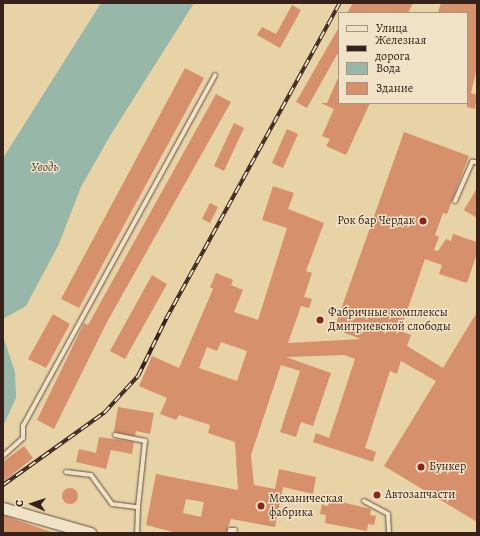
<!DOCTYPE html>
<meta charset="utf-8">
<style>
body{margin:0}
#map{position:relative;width:480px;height:536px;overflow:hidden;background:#e8d3a7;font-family:Alegreya,serif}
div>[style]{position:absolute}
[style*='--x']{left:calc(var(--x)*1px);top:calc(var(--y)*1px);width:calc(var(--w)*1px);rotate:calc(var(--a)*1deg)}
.water>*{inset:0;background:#97b7a9}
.building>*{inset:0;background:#d6906c}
.round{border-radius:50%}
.roads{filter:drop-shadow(0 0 1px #624e3e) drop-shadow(0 0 1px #624e3e)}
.lane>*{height:4px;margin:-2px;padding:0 2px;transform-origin:2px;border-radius:2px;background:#f0e2c6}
.secondary>*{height:11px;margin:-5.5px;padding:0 5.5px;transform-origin:5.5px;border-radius:5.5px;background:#f0e2c6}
.rail>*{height:4px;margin-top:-2px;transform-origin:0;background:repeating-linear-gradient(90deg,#f0e2c6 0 8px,#36221b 0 16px);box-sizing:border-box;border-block:1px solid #36221b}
.dots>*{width:11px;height:11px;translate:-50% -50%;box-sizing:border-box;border:2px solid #f0e2c6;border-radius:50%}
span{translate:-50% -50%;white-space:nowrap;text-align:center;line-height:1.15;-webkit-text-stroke:3px #f0e2c6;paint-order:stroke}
.poi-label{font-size:12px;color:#36221b}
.right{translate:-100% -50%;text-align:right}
.left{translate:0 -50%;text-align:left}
.water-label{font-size:13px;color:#4e473e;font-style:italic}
.frame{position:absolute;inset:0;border:4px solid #36221b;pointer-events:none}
.legend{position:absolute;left:338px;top:12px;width:130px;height:92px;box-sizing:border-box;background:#f0e2c6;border:1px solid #a69582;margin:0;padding:5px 7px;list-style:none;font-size:12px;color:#36221b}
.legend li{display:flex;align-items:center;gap:8px;height:20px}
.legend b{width:20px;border:1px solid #a69582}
.north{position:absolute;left:12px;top:484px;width:40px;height:40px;-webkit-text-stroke:3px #f0e2c6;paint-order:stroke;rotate:273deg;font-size:11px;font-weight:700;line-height:16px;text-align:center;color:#36221b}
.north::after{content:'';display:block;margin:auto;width:14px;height:18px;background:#36221b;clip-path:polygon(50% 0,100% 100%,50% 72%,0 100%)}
</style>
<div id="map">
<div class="water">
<div style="clip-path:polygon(101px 3px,194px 3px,110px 136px,81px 187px,59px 244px,26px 306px,3px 319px,3px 158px)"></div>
<div style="clip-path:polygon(3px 336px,15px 372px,16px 398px,3px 426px)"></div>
</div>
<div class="building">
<div style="clip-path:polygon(353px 3px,413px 3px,408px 13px,347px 13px)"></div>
<div style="clip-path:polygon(441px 3px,477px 3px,477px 67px,471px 93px,477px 95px,475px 109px,467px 107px,467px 13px,438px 13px)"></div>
<div style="clip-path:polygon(292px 5px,301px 10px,280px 48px,257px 35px,262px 27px,276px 34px)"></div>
<div style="clip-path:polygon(339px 27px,339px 51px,307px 108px,296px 102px)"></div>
<div style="clip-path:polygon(185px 68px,204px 78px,79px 308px,61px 299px)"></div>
<div style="clip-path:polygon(339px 76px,339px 103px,370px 103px,346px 155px,326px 146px,330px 139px,322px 136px,334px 109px,321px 103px,327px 103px)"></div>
<div style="clip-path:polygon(216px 94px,231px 102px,107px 322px,54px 429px,37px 420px,84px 323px,88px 325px)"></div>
<div style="clip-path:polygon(234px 123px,244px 128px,224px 171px,214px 166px)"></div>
<div style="clip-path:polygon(287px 129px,298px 134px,283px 168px,272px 163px)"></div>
<div style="clip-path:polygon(evenodd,404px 132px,469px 156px,447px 214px,443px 213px,435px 235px,439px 237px,434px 250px,438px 251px,446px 239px,451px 241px,453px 234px,477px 242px,477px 253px,467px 283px,439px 274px,442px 265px,425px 259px,400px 331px,411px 335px,407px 346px,443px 368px,477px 312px,477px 522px,384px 466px,436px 381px,401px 361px,397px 374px,390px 371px,365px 448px,376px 452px,373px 462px,313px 442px,316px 433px,329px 438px,355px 359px,344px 355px,286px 357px,331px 373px,313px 426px,301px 422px,296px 437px,280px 432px,300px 371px,281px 365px,251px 455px,254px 485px,275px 489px,279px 469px,316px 477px,313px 494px,283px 487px,275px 527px,231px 519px,226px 533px,177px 533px,146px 525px,156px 474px,238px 490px,235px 442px,208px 433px,210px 425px,179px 415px,176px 420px,160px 414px,167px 398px,139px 386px,152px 356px,179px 368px,213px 289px,210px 287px,216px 273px,233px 280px,231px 285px,243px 290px,234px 312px,258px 320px,287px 228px,262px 220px,273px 186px,294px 193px,288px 209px,324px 223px,306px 271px,312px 273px,304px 297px,312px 299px,309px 308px,301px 306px,288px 343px,361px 339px,334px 329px,404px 132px,221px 342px,247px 351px,237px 381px,199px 368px,207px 347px,217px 351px,221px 342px,404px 132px,186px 499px,204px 502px,201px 517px,183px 513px,186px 499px)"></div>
<div style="clip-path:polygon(477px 188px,477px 218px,464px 210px)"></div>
<div style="clip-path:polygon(210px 203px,218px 207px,210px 223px,202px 219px)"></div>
<div style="clip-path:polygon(152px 275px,167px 284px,125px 359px,110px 351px)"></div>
<div style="clip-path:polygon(53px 314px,70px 324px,46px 368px,28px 359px)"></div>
<div style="clip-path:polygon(118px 407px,154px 413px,150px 434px,136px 431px,135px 436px,114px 432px)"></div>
<div style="clip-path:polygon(99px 437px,134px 442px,132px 454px,111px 450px,106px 469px,76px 462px,79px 449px,96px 453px)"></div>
<div style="clip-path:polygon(24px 446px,33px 458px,3px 482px,3px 462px)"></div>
<div class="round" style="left:62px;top:488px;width:16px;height:16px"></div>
<div style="clip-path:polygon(329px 499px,371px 509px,370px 515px,376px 516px,374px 525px,368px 524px,367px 531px,325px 523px,326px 515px,320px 514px,322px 504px,328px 506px)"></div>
<div style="clip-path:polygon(3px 515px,51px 532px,50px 533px,3px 533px)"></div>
</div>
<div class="roads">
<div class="lane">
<div style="--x:455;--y:201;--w:43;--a:-66.4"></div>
<div style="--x:472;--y:162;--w:5;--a:0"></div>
<div style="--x:115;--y:435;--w:31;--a:11"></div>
<div style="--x:145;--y:441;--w:66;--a:96.1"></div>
<div style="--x:3;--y:456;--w:27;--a:-42"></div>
<div style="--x:23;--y:438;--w:12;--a:-90"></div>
<div style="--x:23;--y:426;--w:400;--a:-61.3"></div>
<div style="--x:66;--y:472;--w:25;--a:7"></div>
<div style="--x:91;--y:475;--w:36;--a:54"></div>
<div style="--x:112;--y:504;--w:26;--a:7"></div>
<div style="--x:138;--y:507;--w:26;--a:92"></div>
<div style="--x:364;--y:501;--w:27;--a:28"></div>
<div style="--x:388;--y:514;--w:19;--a:87"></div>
<div style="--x:229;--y:533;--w:3;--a:-72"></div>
<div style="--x:230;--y:530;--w:5;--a:0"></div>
</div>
<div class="secondary">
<div style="--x:3;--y:508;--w:91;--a:16"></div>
</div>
</div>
<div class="rail">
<div style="--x:3;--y:485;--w:124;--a:-35.5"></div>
<div style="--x:104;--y:413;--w:50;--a:-47.4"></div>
<div style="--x:138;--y:376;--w:64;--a:-63.8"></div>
<div style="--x:166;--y:319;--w:361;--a:-61.2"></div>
</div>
<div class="dots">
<div style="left:423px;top:221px;background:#8f2418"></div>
<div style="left:320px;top:320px;background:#8f2418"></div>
<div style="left:421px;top:467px;background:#8f2418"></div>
<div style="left:377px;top:495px;background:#8f2418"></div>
<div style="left:261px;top:506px;background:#8f2418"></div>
</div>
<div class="poi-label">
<span class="right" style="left:415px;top:221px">Рок бар Чердак</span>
<span class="left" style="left:328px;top:320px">Фабричные комплексы<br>Дмитриевской слободы</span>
<span class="left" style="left:429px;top:467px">Бункер</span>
<span class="left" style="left:385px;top:495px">Автозапчасти</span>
<span class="left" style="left:269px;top:506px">Механическая<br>фабрика</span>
</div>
<div class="water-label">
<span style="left:45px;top:167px">Уводь</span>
</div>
<div class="frame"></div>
<ul class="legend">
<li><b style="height:5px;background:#f0e2c6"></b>Улица</li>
<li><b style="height:5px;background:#36221b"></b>Железная дорога</li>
<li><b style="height:11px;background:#97b7a9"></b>Вода</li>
<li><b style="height:11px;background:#d6906c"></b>Здание</li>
</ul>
<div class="north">С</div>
</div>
